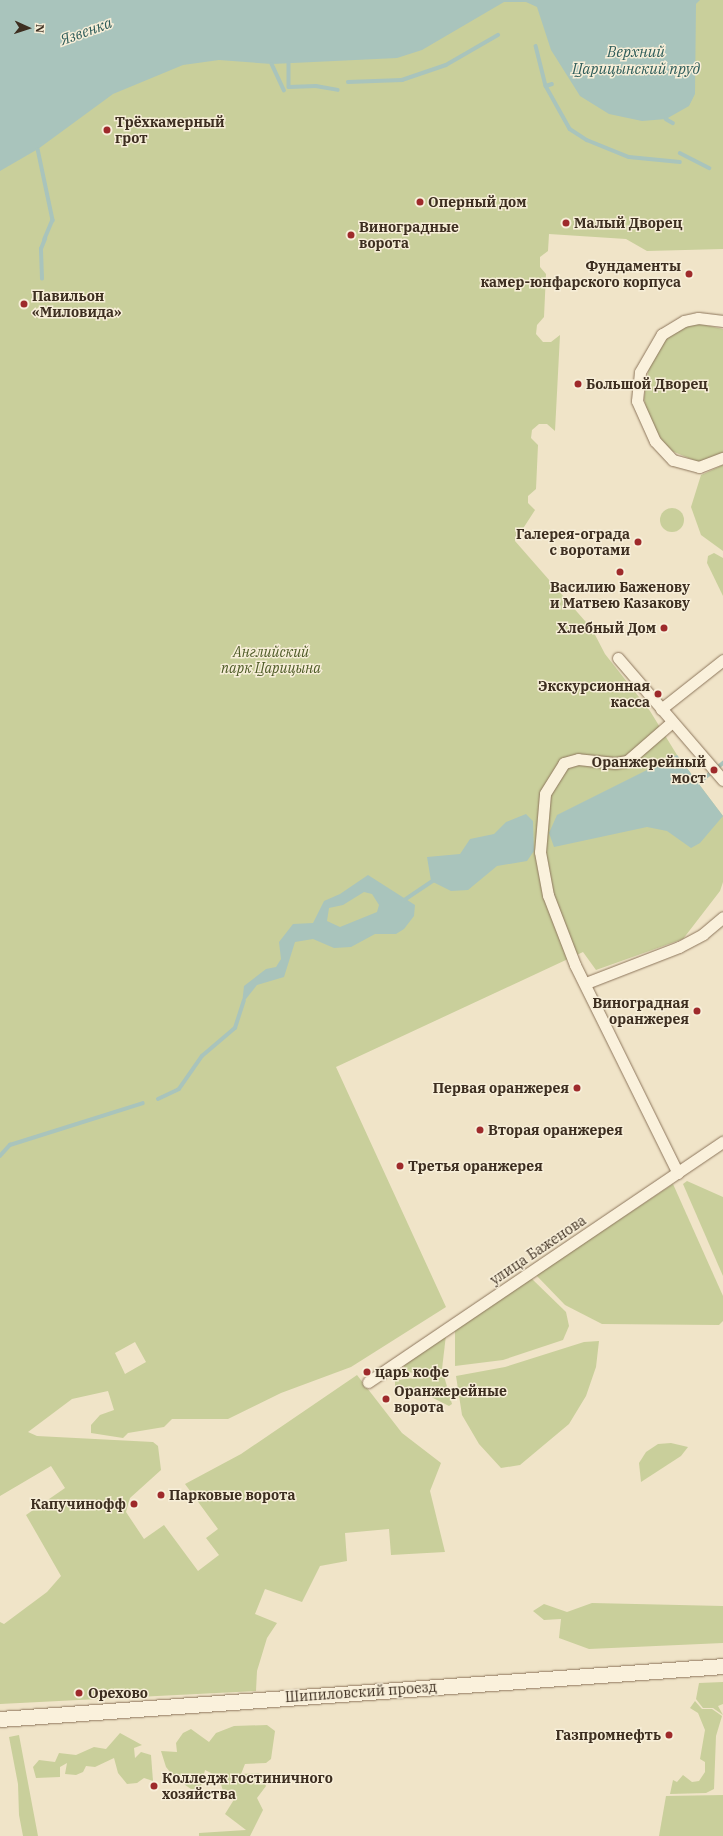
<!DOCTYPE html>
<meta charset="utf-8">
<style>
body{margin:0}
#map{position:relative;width:723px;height:1836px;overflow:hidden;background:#f0e4c8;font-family:"IBM Plex Serif",serif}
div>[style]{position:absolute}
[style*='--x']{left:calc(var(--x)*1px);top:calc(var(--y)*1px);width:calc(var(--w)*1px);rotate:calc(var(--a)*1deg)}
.green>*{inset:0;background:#c9cf9b}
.round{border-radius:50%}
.water>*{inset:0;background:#a9c4bc}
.stream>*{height:3.5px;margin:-1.75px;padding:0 1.75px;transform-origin:1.75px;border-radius:1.75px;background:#a9c4bc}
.roads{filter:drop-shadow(0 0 1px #8d765c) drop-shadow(0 0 1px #8d765c)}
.street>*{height:11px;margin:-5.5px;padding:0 5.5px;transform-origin:5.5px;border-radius:5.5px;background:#faf1dc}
.secondary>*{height:15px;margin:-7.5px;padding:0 7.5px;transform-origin:7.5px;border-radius:7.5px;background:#faf1dc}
.dots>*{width:11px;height:11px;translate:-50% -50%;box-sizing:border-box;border:2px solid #f7eed8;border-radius:50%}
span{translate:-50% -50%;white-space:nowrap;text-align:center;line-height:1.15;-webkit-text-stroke:3px #f7eed8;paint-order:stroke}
.poi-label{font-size:14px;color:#3d2e20;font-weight:700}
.left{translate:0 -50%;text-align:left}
.right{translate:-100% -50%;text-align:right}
.park-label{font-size:14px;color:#4d5a26;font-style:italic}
.street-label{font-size:14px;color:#3d2e20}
.water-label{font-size:15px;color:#2f5d5a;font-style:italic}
.north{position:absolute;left:8px;top:8px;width:40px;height:40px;-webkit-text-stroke:3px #f7eed8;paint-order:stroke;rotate:93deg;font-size:11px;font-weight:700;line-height:16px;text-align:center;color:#3d2e20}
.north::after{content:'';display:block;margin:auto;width:14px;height:18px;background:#3d2e20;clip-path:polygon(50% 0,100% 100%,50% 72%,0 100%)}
</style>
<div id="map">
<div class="green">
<div style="clip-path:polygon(evenodd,173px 0,723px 0,723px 249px,647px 251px,626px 239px,549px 234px,548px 251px,540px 257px,540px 267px,546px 274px,544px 317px,537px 325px,536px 334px,543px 342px,551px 342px,560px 335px,555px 431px,547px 424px,539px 424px,532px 430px,531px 438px,538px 445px,536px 489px,528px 496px,528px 503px,535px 510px,515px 541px,592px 629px,605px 654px,650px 711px,677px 755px,723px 816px,723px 882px,720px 891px,683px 939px,596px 970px,583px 952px,336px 1067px,446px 1307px,351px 1367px,281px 1393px,228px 1419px,172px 1419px,164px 1427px,128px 1433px,123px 1438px,91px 1433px,91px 1425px,100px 1415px,114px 1410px,108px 1391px,72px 1399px,28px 1432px,37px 1436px,153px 1442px,158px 1446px,161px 1470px,130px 1498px,126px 1512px,144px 1539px,164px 1525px,198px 1571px,219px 1555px,206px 1538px,218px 1529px,185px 1484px,241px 1454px,357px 1375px,402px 1433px,441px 1463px,430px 1491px,445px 1552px,391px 1555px,389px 1529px,345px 1533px,347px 1561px,320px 1566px,302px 1602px,265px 1589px,255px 1614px,277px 1623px,267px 1638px,257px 1671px,256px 1691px,0 1704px,0 1622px,4px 1624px,47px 1592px,61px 1576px,26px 1515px,65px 1488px,51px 1466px,0 1496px,0 61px,173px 0,135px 1342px,146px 1362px,125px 1374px,115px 1353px,135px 1342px)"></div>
<div style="clip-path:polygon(696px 323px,723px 329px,723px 454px,698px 462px,667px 449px,648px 419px,644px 398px,650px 361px,667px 336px,677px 328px)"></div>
<div style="clip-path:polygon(723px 465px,723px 551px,701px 535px,691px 507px,701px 475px)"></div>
<div class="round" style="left:660px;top:508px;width:24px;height:24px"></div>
<div style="clip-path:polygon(714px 553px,723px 558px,723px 596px,707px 563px,708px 556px)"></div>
<div style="clip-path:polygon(687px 1181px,723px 1197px,723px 1276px,683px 1184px)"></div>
<div style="clip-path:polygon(673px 1184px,723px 1296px,723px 1321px,719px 1325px,602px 1324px,565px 1305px,536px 1275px)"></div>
<div style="clip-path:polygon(530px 1277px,566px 1312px,569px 1326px,563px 1340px,503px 1360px,455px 1366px,455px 1329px)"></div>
<div style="clip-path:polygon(446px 1335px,442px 1369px,407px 1373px,403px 1364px)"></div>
<div style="clip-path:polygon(599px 1341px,596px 1367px,586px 1396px,569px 1424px,520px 1465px,501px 1468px,479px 1444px,462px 1415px,456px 1376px,505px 1367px,584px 1342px)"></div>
<div style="clip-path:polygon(444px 1376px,452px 1404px,449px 1406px,421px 1392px,395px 1386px,395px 1381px,404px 1379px)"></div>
<div style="clip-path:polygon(671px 1443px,688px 1447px,681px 1456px,641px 1482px,639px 1463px,646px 1452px,658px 1444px)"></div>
<div style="clip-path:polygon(592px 1603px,723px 1606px,723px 1643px,589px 1649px,559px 1638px,561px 1619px,544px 1620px,533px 1611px,544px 1604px,567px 1612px)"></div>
<div style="clip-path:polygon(723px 1682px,723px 1704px,718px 1706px,723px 1715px,713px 1708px,703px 1708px,696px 1699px,699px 1683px)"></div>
<div style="clip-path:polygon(695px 1701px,702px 1709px,712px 1709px,722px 1716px,716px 1736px,714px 1789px,706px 1793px,670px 1794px,673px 1780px,677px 1782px,683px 1775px,692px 1782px,699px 1781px,705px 1772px,705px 1762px,700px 1759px,705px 1730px,698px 1713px,690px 1708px)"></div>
<div style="clip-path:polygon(267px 1725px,275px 1731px,271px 1759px,266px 1763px,245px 1764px,241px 1774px,259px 1773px,266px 1786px,257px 1798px,263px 1810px,250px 1836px,199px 1836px,199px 1833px,246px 1830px,225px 1814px,235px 1798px,223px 1791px,219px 1777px,205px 1770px,200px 1790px,191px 1789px,175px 1778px,166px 1767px,161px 1751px,177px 1752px,176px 1743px,183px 1733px,191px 1729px,209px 1742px,216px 1733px,234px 1726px)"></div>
<div style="clip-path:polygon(120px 1733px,142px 1745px,134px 1748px,135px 1758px,141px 1752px,151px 1755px,153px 1781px,144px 1778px,137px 1783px,127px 1784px,118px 1773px,114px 1758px,95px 1767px,86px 1766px,83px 1772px,76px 1775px,65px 1774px,67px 1763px,60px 1767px,60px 1777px,36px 1778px,33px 1767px,39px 1760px,55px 1762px,59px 1753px,76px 1755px,94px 1747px,106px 1749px)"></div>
<div style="clip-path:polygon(19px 1735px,38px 1836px,23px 1836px,19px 1815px,18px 1784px,9px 1737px)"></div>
<div style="clip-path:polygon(723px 1795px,723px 1836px,659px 1836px,666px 1796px)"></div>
</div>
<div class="water">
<div style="clip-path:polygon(0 0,700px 0,696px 4px,695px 94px,689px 106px,666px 119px,642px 121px,609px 114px,580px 96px,551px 50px,537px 7px,526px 2px,504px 2px,422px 50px,397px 58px,272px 64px,219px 60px,183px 65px,113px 94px,38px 149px,0 171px)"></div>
<div style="clip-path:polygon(677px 755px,723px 816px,700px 843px,691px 848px,667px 831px,647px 827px,554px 847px,549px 833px,557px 815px)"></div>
<div style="clip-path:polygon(526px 814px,533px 821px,534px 851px,527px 861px,497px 866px,468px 890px,451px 891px,431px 881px,427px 857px,460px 854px,470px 839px,494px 834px,506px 822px)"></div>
<div style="clip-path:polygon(evenodd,368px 875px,415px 905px,414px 916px,404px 929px,396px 934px,375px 934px,351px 947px,334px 948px,313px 939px,295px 942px,284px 977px,257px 985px,242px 1004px,244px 986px,266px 969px,276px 967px,281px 959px,279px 942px,293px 924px,313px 923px,324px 901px,340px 894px,368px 875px,364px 892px,372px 894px,379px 905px,377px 912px,340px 927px,327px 921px,329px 908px,343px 905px,364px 892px)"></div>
</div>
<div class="stream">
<div style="--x:536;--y:46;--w:41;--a:76"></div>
<div style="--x:546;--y:86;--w:6;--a:-18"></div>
<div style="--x:289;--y:63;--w:24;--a:90"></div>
<div style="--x:289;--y:87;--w:27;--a:-2"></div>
<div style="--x:316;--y:86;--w:22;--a:10"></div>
<div style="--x:272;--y:64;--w:29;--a:65"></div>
<div style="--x:348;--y:82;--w:54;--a:-2.1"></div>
<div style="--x:402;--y:80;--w:46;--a:-18.8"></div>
<div style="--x:446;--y:65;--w:60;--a:-30"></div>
<div style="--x:546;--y:86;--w:49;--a:60.8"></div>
<div style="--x:570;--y:129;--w:20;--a:33"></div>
<div style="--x:587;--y:140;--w:45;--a:22"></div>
<div style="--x:629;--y:157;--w:51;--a:5.6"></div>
<div style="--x:666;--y:119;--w:8;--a:30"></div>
<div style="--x:38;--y:149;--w:73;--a:78.1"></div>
<div style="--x:53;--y:220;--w:21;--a:113"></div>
<div style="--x:680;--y:153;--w:33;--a:27"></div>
<div style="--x:42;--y:279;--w:30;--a:-92"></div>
<div style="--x:41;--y:249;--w:11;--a:-68"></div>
<div style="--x:696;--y:785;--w:35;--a:-39"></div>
<div style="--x:403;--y:901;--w:37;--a:-34"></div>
<div style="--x:158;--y:1099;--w:23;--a:-25"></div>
<div style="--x:179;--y:1089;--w:40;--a:-55.1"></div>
<div style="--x:202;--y:1056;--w:43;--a:-40.3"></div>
<div style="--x:235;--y:1028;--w:28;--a:-72"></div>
<div style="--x:0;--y:1156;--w:15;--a:-48"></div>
<div style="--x:10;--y:1145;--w:139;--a:-17.5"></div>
</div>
<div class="roads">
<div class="street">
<div style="--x:723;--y:321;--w:25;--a:-173"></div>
<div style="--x:698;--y:318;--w:14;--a:168"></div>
<div style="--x:684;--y:321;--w:26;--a:149"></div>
<div style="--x:662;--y:334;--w:44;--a:120.1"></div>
<div style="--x:640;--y:372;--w:29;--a:96"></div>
<div style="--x:637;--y:401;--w:44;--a:65.8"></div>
<div style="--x:655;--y:441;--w:26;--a:47"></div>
<div style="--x:673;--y:460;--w:27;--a:15"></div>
<div style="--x:699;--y:467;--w:26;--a:-21"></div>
<div style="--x:618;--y:658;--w:161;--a:49.3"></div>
<div style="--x:661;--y:709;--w:79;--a:-38.3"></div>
<div style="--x:672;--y:722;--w:60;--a:139.1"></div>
<div style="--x:627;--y:761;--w:12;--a:171"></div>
<div style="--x:615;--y:763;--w:37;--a:-174"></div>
<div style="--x:578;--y:759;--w:15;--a:164"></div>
<div style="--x:564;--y:763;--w:36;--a:122"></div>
<div style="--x:545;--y:794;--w:58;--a:94.9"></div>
<div style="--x:540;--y:852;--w:44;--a:79.5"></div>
<div style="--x:548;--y:895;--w:75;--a:68.9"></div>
<div style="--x:575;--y:965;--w:232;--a:63.7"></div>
<div style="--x:586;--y:983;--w:100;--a:-21.2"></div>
<div style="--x:679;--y:947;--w:27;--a:-28"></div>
<div style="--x:703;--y:934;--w:26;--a:-40"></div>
<div style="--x:368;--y:1382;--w:429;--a:-34.1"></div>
</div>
<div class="secondary">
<div style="--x:0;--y:1719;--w:725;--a:-4.19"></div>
</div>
</div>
<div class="dots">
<div style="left:107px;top:130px;background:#9e2a2b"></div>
<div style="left:420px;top:202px;background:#9e2a2b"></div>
<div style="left:566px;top:223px;background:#9e2a2b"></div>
<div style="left:351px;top:235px;background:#9e2a2b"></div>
<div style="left:689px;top:274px;background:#9e2a2b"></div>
<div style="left:24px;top:304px;background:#9e2a2b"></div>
<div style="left:578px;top:384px;background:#9e2a2b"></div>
<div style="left:638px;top:542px;background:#9e2a2b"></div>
<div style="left:620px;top:572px;background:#9e2a2b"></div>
<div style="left:664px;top:628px;background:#9e2a2b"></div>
<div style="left:658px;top:694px;background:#9e2a2b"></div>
<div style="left:714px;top:770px;background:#9e2a2b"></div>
<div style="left:697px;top:1011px;background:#9e2a2b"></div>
<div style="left:577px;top:1088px;background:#9e2a2b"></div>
<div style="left:480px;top:1130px;background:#9e2a2b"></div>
<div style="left:400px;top:1166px;background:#9e2a2b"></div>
<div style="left:367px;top:1372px;background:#9e2a2b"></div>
<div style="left:386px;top:1399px;background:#9e2a2b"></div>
<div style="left:161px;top:1495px;background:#9e2a2b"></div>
<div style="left:134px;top:1504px;background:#9e2a2b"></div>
<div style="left:79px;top:1693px;background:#9e2a2b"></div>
<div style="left:669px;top:1735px;background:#9e2a2b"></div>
<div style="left:154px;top:1786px;background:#9e2a2b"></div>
</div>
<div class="poi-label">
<span class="left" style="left:115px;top:130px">Трёхкамерный<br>грот</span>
<span class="left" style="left:428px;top:202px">Оперный дом</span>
<span class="left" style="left:574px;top:223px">Малый Дворец</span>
<span class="left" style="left:359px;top:235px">Виноградные<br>ворота</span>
<span class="right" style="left:681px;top:274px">Фундаменты<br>камер-юнфарского корпуса</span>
<span class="left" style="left:32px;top:304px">Павильон<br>«Миловида»</span>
<span class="left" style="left:586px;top:384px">Большой Дворец</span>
<span class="right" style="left:630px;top:542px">Галерея-ограда<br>с воротами</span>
<span style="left:620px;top:595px">Василию Баженову<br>и Матвею Казакову</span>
<span class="right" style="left:656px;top:628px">Хлебный Дом</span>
<span class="right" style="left:650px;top:694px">Экскурсионная<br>касса</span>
<span class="right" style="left:706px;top:770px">Оранжерейный<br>мост</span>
<span class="right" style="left:689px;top:1011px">Виноградная<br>оранжерея</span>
<span class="right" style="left:569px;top:1088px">Первая оранжерея</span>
<span class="left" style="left:488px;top:1130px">Вторая оранжерея</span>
<span class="left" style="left:408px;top:1166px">Третья оранжерея</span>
<span class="left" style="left:375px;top:1372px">царь кофе</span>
<span class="left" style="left:394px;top:1399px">Оранжерейные<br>ворота</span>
<span class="left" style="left:169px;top:1495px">Парковые ворота</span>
<span class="right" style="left:126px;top:1504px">Капучинофф</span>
<span class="left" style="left:88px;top:1693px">Орехово</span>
<span class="right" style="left:661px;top:1735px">Газпромнефть</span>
<span class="left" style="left:162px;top:1786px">Колледж гостиничного<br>хозяйcтва</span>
</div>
<div class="park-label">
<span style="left:271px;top:660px">Английский<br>парк Царицына</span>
</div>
<div class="street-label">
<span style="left:538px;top:1250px;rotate:-34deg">улица Баженова</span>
<span style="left:361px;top:1692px;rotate:-4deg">Шипиловский проезд</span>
</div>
<div class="water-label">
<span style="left:86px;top:31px;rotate:-20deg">Язвенка</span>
<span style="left:636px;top:60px">Верхний<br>Царицынский пруд</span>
</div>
<div class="north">N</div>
</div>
